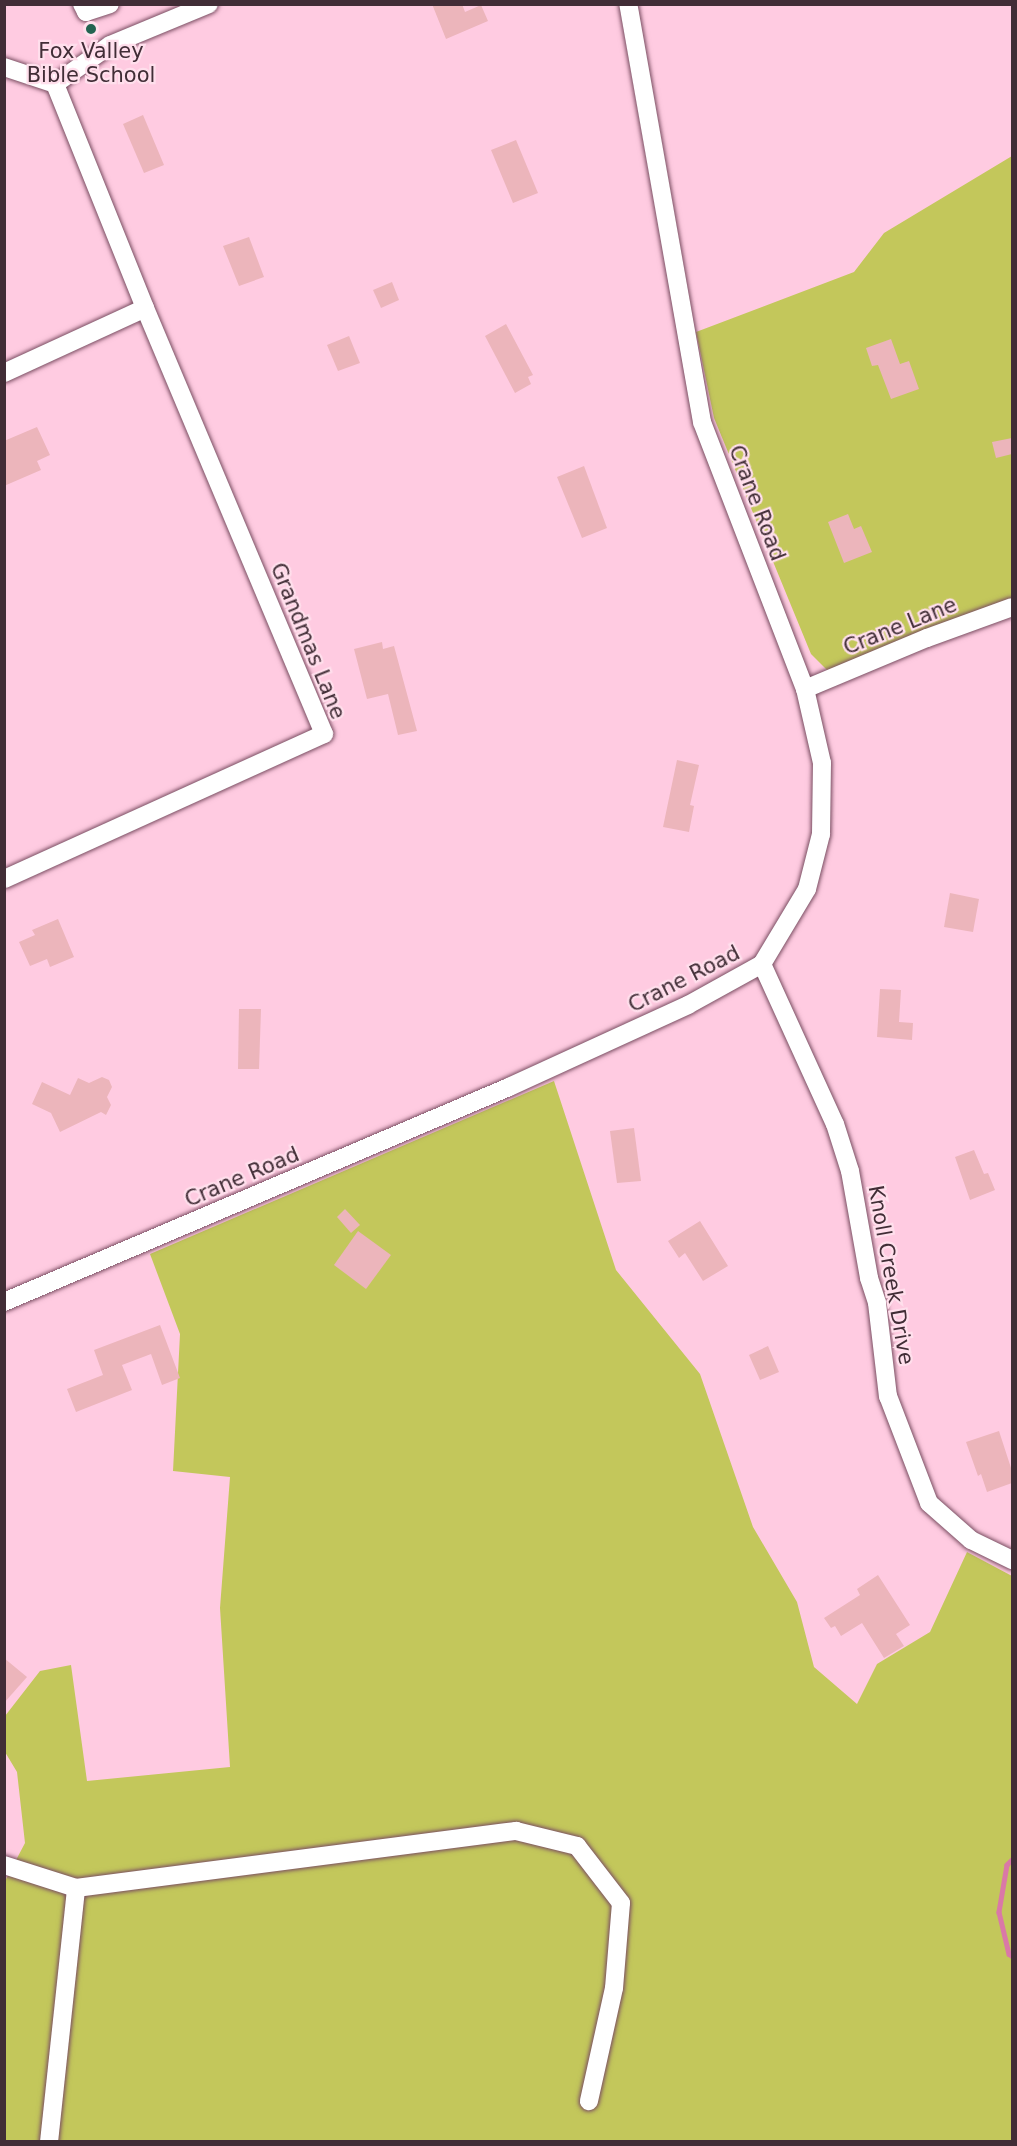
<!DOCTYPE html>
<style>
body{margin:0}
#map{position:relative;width:1017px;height:2146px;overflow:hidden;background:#ffcbe1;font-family:"DejaVu Sans",sans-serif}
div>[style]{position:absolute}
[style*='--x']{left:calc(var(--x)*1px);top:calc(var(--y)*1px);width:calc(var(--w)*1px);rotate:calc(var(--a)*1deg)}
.green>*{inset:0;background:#c3c75b}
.stream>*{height:4.5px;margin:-2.25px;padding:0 2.25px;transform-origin:2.25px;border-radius:2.25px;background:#da78a7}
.building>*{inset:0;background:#ecb5bb}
.roads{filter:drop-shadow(0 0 2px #7a4e62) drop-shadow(0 0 2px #7a4e62)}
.minor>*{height:18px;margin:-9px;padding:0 9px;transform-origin:9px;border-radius:9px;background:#fff}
.dots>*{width:16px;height:16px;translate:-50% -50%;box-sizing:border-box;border:3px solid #ffdfec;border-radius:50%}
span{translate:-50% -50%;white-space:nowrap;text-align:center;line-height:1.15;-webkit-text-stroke:4.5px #ffdfec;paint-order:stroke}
.poi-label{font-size:21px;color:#412d36}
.street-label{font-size:21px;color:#412d36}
.frame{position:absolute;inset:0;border:6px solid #412d36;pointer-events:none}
</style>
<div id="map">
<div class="green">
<div style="clip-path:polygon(1012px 156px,1012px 602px,827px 670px,811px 654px,714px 418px,696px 332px,854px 272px,884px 233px)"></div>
<div style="clip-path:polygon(554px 1081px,616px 1270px,700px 1374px,753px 1527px,797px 1602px,814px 1667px,857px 1704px,877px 1664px,930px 1632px,967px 1552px,1012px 1576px,1012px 2141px,5px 2141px,5px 1881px,25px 1843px,17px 1772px,5px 1752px,5px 1716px,40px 1671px,71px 1665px,87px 1781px,230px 1767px,220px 1608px,230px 1477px,173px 1471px,180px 1334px,150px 1254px)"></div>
</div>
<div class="stream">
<div style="--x:1012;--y:1860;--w:7;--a:135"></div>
<div style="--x:1007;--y:1865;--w:48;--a:99.7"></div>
<div style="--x:999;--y:1912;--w:43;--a:76.6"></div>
<div style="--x:1009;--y:1954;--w:4;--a:34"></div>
</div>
<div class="building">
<div style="clip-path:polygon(432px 4px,462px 4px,465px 12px,481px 5px,488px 21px,446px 39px)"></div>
<div style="clip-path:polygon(143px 115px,164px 165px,144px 173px,123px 124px)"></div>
<div style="clip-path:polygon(516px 140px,538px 193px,513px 203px,491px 150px)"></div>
<div style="clip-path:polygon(249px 237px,264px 277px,239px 286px,223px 246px)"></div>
<div style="clip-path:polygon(392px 282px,399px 300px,381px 308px,373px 290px)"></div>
<div style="clip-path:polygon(506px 324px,533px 375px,528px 377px,531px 384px,515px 393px,485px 336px)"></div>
<div style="clip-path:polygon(349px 336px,360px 363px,338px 371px,327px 345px)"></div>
<div style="clip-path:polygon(891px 339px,900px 364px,909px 361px,919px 389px,891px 399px,878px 365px,872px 366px,866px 348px)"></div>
<div style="clip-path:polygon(37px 427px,50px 455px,37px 461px,41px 470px,4px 486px,4px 441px)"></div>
<div style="clip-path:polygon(1012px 438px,1012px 454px,996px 458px,992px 442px)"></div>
<div style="clip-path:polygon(584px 466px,607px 528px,582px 538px,557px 477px)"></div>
<div style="clip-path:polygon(848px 514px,854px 529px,861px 526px,872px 552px,844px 563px,828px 522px)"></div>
<div style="clip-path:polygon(382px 642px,383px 649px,394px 646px,417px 731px,398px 735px,388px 694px,367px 699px,354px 649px)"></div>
<div style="clip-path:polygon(677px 760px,699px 765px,690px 805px,694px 806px,689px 832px,663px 827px)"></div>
<div style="clip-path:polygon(950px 893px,979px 899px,973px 932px,944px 927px)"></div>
<div style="clip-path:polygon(58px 919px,74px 957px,50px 967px,47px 959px,30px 966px,19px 942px,35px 935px,32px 930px)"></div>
<div style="clip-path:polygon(880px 989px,901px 990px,899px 1022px,913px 1023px,912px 1040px,877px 1037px)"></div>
<div style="clip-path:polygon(239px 1009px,261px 1009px,259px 1069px,238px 1069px)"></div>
<div style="clip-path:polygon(102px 1077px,109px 1080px,112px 1087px,107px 1097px,111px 1105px,106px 1115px,101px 1112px,60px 1132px,51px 1113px,32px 1104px,42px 1082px,70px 1095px,78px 1078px,89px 1083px)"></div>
<div style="clip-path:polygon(634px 1128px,641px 1181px,617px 1183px,610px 1131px)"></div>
<div style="clip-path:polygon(974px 1150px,984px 1174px,988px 1173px,995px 1190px,970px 1200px,955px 1157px)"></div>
<div style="clip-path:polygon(345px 1209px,360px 1225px,351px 1233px,337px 1217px)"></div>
<div style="clip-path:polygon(700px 1221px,728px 1266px,703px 1281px,685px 1253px,679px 1258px,668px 1241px)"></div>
<div style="clip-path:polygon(358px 1231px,391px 1255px,366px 1289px,334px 1265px)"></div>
<div style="clip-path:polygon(160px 1325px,180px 1378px,162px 1385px,151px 1354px,122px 1365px,132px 1390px,76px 1412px,67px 1389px,103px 1375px,94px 1350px)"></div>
<div style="clip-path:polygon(768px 1346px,779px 1372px,760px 1380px,749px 1355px)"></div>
<div style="clip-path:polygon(999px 1431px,1012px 1471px,1012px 1483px,987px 1492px,981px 1474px,978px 1476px,966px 1442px)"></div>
<div style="clip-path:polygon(878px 1575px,910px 1625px,896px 1634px,904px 1646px,884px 1658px,862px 1623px,841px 1636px,835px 1626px,831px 1628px,824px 1618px,860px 1595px,857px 1589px)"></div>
<div style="clip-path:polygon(4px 1658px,27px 1677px,4px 1703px)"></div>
</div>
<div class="roads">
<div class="minor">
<div style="--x:82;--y:4;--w:9;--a:63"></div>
<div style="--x:86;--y:12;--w:25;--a:-18"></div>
<div style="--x:4;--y:67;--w:54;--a:18.4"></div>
<div style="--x:55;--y:84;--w:241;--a:68.1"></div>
<div style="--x:145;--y:308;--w:462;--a:67.2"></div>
<div style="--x:324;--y:734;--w:351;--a:155.6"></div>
<div style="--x:55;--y:84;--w:67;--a:-35.3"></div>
<div style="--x:110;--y:45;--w:107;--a:-22.5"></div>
<div style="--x:4;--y:373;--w:155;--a:-24.7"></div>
<div style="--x:805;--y:689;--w:132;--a:-22.7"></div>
<div style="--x:927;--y:638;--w:90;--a:-20"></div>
<div style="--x:762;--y:964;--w:176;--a:65.5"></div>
<div style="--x:835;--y:1124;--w:49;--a:72.3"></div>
<div style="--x:850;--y:1171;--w:109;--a:79.9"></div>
<div style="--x:869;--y:1278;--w:26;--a:72"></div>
<div style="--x:877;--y:1303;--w:94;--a:83.3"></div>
<div style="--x:888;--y:1396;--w:115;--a:69"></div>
<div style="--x:929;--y:1503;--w:56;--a:41.4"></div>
<div style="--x:971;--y:1540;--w:46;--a:26"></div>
<div style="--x:4;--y:1302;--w:549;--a:-23.06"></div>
<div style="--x:509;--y:1087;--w:197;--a:-24.6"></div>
<div style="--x:688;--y:1005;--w:85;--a:-29"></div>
<div style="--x:762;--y:964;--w:87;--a:-59"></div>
<div style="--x:807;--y:889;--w:57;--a:-75.7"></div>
<div style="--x:821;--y:834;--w:71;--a:-89.2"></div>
<div style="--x:822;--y:763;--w:76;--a:-102.9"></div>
<div style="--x:805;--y:689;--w:286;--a:-111.1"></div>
<div style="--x:702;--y:422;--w:424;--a:-100"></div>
<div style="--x:4;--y:1865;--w:76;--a:17.7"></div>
<div style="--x:76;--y:1888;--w:444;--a:-7.4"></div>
<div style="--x:516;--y:1831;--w:63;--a:13.8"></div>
<div style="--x:577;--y:1846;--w:72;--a:52.3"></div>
<div style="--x:621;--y:1903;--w:85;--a:94.7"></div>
<div style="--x:614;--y:1988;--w:116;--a:102.5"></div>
<div style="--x:49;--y:2142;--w:255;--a:-83.9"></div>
</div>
</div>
<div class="dots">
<div style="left:91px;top:29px;background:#236351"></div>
</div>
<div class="poi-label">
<span style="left:91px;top:63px">Fox Valley<br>Bible School</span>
</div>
<div class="street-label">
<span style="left:757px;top:503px;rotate:69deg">Crane Road</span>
<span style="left:900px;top:626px;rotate:-22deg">Crane Lane</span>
<span style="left:308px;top:641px;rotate:68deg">Grandmas Lane</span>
<span style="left:684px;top:979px;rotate:-27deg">Crane Road</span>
<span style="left:242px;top:1177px;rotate:-23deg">Crane Road</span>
<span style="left:891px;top:1275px;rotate:80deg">Knoll Creek Drive</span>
</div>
<div class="frame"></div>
</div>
